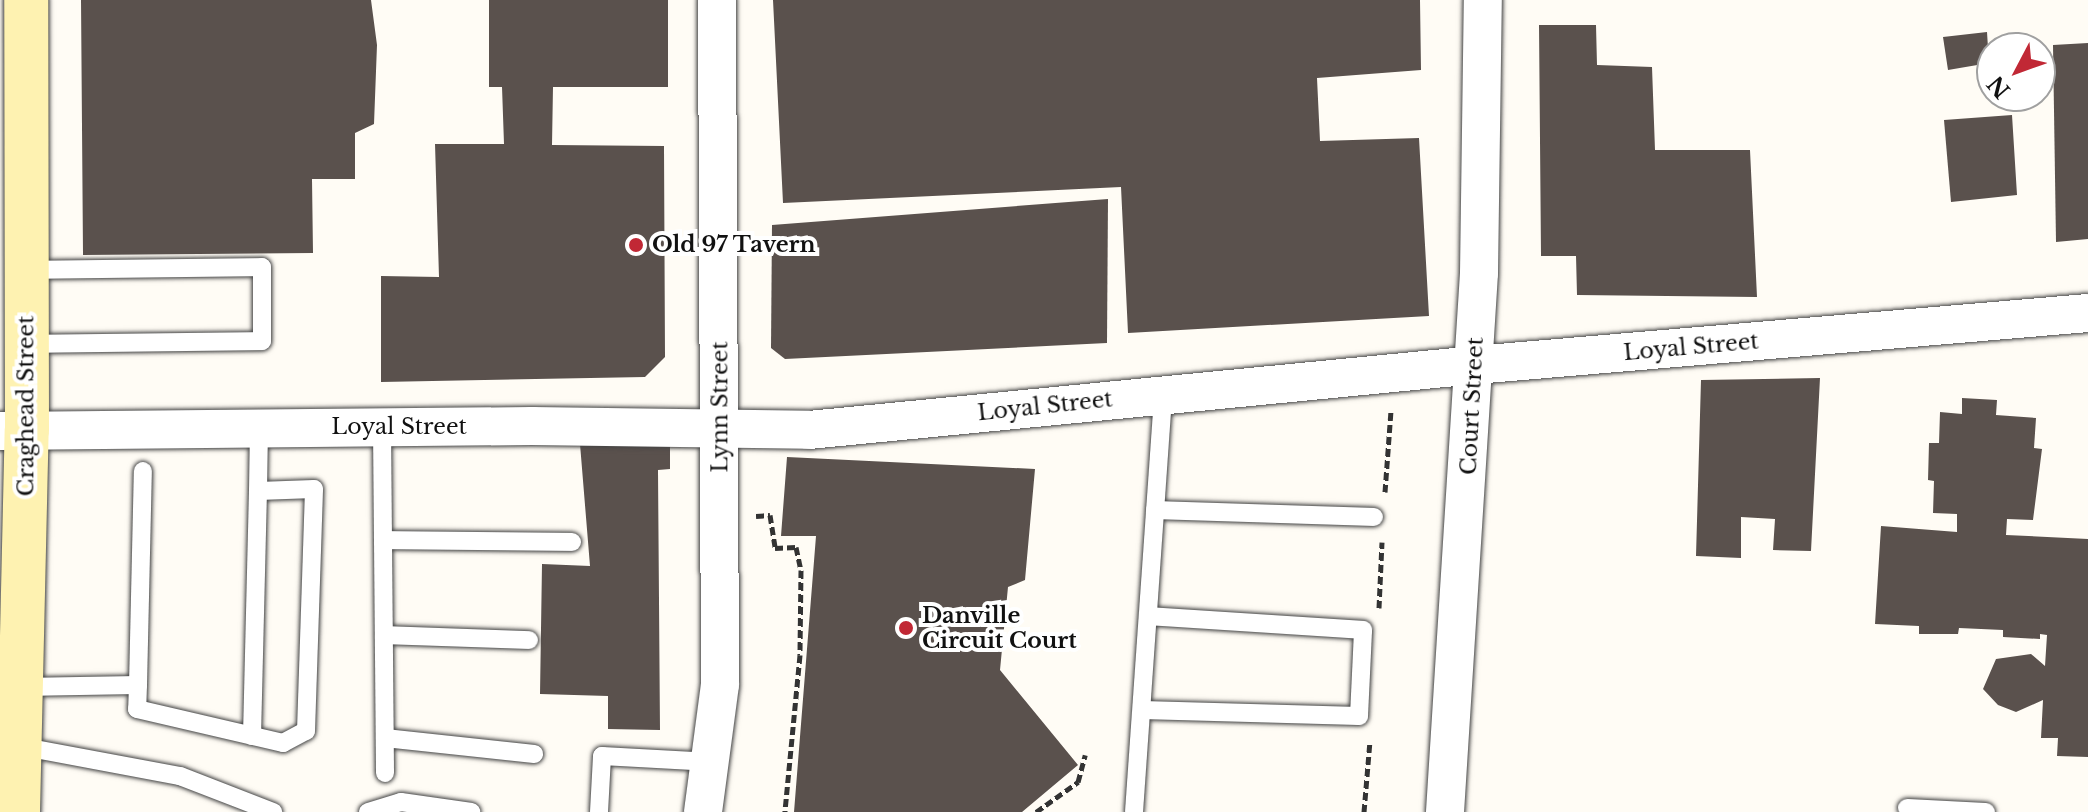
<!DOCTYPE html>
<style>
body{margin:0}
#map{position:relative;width:2088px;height:812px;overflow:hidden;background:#fffcf5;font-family:"Libre Baskerville",serif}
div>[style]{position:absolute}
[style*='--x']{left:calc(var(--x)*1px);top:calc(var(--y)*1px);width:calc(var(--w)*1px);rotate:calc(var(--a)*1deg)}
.building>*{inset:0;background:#5a514d}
.path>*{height:5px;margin-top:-2.5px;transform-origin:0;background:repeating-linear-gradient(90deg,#333 0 8px,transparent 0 12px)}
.roads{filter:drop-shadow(0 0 2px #444) drop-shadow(0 0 2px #444)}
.service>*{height:18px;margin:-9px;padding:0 9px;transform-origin:9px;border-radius:9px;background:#fff}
.minor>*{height:38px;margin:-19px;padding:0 19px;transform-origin:19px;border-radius:19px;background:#fff}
.secondary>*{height:44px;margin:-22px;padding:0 22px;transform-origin:22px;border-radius:22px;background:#fef2b1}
.dots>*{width:22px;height:22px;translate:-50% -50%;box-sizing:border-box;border:4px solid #fff;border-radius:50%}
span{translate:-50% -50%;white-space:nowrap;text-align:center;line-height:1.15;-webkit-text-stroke:8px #fff;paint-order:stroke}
.poi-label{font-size:22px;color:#111;font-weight:700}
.left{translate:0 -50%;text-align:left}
.street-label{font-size:22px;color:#111}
.north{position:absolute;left:1976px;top:32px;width:80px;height:80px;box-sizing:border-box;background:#fff;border:2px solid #a0a0a0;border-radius:50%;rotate:229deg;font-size:22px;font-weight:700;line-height:32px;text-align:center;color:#111}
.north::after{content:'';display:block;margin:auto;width:28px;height:36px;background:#c12835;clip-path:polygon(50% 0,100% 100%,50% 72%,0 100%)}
</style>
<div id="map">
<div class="building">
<div style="clip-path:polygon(81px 0,371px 0,377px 45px,374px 124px,355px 133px,355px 179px,312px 179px,313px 253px,83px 255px)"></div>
<div style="clip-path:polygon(489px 0,668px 0,668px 87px,553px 87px,552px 145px,664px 146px,665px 357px,645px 377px,381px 382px,381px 276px,439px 277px,435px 144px,504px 144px,502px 87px,489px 87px)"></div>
<div style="clip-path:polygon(773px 0,1420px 0,1421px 70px,1317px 78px,1320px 141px,1419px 138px,1429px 316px,1128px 333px,1121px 187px,783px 203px)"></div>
<div style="clip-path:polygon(1539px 25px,1596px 25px,1597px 65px,1652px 67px,1655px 150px,1750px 150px,1757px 297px,1577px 295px,1576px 256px,1541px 256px)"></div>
<div style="clip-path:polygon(1987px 32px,1989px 63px,1948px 70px,1943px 37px)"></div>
<div style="clip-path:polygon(2088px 43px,2088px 239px,2056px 242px,2053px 45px)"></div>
<div style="clip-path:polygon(2012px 115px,2017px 195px,1951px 202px,1944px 120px)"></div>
<div style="clip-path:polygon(1108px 199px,1107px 343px,785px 359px,771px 348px,772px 225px)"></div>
<div style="clip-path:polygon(1820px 378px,1811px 551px,1773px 550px,1775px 519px,1741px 517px,1741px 558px,1696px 556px,1701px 380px)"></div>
<div style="clip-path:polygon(1962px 398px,1997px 400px,1996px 415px,2036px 418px,2034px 448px,2042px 449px,2033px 520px,2007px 519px,2006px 535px,2088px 539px,2088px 757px,2057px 756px,2058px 738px,2041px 738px,2043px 700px,2016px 712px,1998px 705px,1983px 689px,1996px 659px,2031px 654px,2045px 666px,2047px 635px,2040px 634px,2040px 639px,2003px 637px,2003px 630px,1959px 628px,1958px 634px,1919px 634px,1919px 626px,1875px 624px,1881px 526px,1957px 532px,1957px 514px,1933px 513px,1934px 481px,1928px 480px,1929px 443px,1939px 443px,1940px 412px,1962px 414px)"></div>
<div style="clip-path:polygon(670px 442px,670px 469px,658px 470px,660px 730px,608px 729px,608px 696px,540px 694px,542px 564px,590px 566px,580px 444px)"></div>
<div style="clip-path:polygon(787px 457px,1035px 469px,1025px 580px,1008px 587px,1000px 670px,1078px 765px,1022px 812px,794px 812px,816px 536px,781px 536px)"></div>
</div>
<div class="path">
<div style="--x:1385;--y:492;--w:81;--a:-85.8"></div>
<div style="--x:756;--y:516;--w:14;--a:-4"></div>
<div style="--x:770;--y:515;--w:33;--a:81"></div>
<div style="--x:775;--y:548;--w:21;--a:-3"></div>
<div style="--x:796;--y:547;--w:24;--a:78"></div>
<div style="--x:801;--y:570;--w:85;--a:90.7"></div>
<div style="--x:800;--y:655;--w:158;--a:95.5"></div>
<div style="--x:1379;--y:608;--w:66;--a:-87.4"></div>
<div style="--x:1036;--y:812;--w:52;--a:-35.5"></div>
<div style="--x:1078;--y:782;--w:28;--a:-75"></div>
<div style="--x:1364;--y:812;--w:71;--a:-85.2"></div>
</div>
<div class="roads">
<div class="service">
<div style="--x:27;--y:270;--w:235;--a:-0.7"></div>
<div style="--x:262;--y:267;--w:74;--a:90"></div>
<div style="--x:262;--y:341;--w:235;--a:179.3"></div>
<div style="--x:382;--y:427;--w:346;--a:89.5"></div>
<div style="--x:1155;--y:510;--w:219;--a:1.8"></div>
<div style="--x:383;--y:540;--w:189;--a:0.6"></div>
<div style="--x:384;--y:635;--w:145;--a:2"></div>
<div style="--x:138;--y:685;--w:214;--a:-88.7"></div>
<div style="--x:21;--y:687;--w:117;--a:-1"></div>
<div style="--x:138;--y:685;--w:24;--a:92"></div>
<div style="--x:137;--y:709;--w:150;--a:13.1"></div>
<div style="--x:283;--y:743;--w:26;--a:-28"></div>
<div style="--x:306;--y:731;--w:242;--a:-88.1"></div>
<div style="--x:314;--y:489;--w:56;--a:178"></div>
<div style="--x:258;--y:491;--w:63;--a:-89.1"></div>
<div style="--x:1142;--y:710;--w:217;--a:1.6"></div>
<div style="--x:1359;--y:716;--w:86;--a:-87.3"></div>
<div style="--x:1363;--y:630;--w:215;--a:-176.3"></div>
<div style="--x:252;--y:736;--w:245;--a:-88.6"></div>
<div style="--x:385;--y:738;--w:150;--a:6.1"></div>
<div style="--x:19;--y:746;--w:164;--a:10.6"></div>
<div style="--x:180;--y:776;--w:100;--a:21.2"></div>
<div style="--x:1907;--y:808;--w:79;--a:2.9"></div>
<div style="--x:368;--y:812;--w:34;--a:-17"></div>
<div style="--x:401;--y:802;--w:71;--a:8.1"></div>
<div style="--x:599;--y:812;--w:56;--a:-86.9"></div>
<div style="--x:602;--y:756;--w:110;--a:3.1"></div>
<div style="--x:1134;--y:812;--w:419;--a:-86"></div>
</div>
<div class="minor">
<div style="--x:0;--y:431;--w:532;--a:-0.54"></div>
<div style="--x:532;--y:426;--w:277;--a:0.8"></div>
<div style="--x:809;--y:430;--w:669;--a:-5.57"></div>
<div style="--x:1475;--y:365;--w:615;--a:-4.85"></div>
<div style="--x:703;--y:812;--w:128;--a:-82.4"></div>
<div style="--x:720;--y:685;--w:685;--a:-90.25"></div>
<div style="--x:1445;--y:812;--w:540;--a:-86.39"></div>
<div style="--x:1479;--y:273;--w:273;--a:-89.2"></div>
</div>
<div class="secondary">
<div style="--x:18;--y:812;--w:382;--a:-88.7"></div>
<div style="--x:27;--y:430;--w:430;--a:-90.1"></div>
</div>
</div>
<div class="dots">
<div style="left:636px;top:245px;background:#c12835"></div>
<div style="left:906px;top:628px;background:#c12835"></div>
</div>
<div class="poi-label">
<span class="left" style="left:652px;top:245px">Old 97 Tavern</span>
<span class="left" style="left:922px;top:628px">Danville<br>Circuit Court</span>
</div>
<div class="street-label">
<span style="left:1691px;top:347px;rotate:-5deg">Loyal Street</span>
<span style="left:26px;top:406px;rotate:-90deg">Craghead Street</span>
<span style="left:1045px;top:406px;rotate:-6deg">Loyal Street</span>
<span style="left:1472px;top:406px;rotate:-87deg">Court Street</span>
<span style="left:720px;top:407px;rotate:-90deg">Lynn Street</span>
<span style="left:399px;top:427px">Loyal Street</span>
</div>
<div class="north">N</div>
</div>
